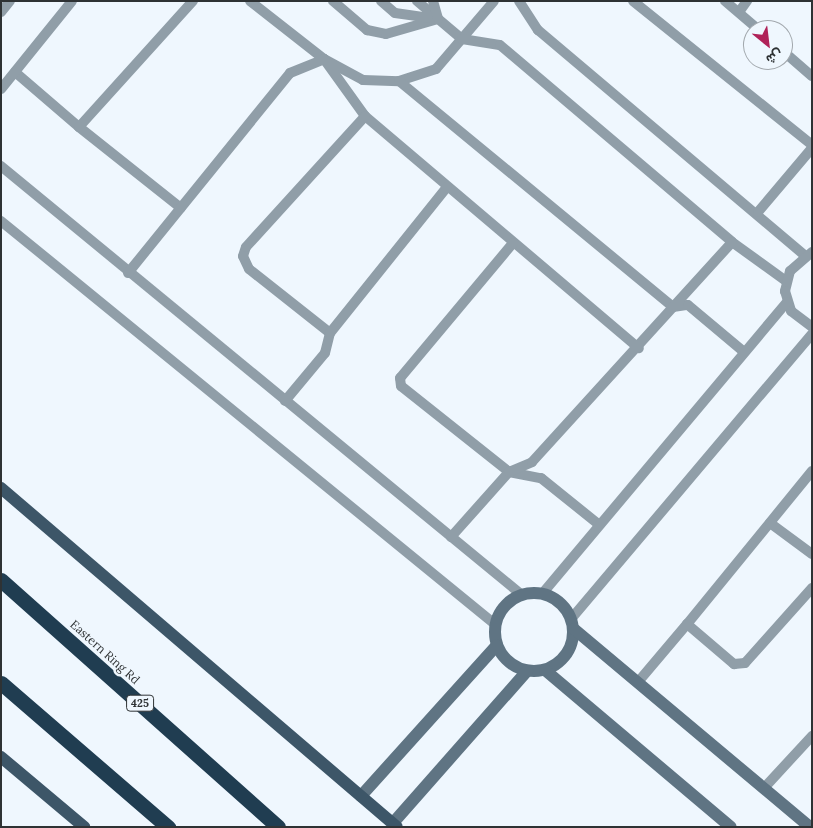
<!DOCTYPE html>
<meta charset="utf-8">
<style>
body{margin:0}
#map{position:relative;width:813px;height:828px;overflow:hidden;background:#eff7fe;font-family:Lora,Vazirmatn,serif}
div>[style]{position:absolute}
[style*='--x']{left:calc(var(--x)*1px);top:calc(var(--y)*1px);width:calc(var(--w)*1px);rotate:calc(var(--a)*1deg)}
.lane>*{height:10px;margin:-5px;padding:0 5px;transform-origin:5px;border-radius:5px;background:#909ea8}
.secondary>*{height:12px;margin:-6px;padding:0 6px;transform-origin:6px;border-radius:6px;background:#5f7483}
.secondary>.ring{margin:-6px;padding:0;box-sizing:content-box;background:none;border:12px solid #5f7483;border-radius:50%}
.primary>*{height:12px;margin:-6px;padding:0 6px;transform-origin:6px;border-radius:6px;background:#3d5668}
.highway>*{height:15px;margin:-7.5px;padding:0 7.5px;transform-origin:7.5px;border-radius:7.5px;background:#203d51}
span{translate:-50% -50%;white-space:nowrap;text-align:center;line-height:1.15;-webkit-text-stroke:5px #eff7fe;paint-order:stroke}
.shield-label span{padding:1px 4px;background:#eff7fe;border:1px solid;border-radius:4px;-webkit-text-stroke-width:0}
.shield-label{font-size:11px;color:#2e3234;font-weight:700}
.street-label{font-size:12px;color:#2e3234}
.frame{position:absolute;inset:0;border:2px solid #2e3234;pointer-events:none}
.north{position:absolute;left:743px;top:20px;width:50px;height:50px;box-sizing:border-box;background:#eff7fe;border:1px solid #a2a8ad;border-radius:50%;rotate:151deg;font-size:14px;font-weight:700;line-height:20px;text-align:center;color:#2e3234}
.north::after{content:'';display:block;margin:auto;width:18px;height:22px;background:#b02259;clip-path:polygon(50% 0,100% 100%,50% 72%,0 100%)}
</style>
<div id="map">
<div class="lane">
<div style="--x:250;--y:1;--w:94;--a:38.1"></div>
<div style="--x:324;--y:59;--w:44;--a:28.3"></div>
<div style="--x:363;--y:80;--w:36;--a:2"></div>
<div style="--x:399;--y:81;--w:39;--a:-18"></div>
<div style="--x:436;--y:69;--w:89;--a:-49.5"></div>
<div style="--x:333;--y:1;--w:45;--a:40.5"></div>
<div style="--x:367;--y:30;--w:19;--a:12"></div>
<div style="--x:386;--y:34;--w:54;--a:-16.1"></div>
<div style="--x:381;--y:1;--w:18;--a:41"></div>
<div style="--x:395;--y:13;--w:42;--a:8.1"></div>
<div style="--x:417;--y:1;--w:59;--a:40.2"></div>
<div style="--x:462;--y:39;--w:38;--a:9"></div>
<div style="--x:500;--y:45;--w:304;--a:40.3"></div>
<div style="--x:732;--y:242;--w:67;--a:35.8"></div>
<div style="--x:433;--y:1;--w:18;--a:74"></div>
<div style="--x:519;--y:1;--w:35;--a:57"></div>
<div style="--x:538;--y:30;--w:348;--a:40.2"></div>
<div style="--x:633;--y:1;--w:230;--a:38.8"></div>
<div style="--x:725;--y:1;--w:45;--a:40.5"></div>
<div style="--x:1;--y:12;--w:14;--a:-51"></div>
<div style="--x:739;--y:12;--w:14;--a:-54"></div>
<div style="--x:783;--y:51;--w:38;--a:41"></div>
<div style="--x:324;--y:59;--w:70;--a:54.3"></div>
<div style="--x:365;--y:116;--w:359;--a:40.3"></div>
<div style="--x:15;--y:72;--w:84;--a:40.7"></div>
<div style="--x:79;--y:127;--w:170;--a:-47.9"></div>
<div style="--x:399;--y:81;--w:355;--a:39.5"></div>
<div style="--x:673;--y:307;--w:15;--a:-8"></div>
<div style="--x:688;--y:305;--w:73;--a:40"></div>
<div style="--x:1;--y:89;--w:113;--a:-51.1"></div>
<div style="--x:79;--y:127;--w:130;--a:38.5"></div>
<div style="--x:1;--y:166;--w:675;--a:39.47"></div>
<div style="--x:758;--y:212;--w:84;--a:-49.8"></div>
<div style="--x:1;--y:221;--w:639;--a:39.22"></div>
<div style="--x:513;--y:243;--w:176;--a:129.9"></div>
<div style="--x:400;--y:378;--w:8;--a:83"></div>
<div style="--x:401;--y:386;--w:138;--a:38.5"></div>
<div style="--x:509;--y:472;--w:33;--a:11"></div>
<div style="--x:541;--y:478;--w:72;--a:38.8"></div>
<div style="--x:812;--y:252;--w:29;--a:139"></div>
<div style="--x:790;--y:271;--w:21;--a:104"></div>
<div style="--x:785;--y:291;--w:21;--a:73"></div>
<div style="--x:791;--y:311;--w:26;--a:37"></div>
<div style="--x:128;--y:273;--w:257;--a:-51"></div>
<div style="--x:290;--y:73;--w:37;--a:-22"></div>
<div style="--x:330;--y:333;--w:103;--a:-141.7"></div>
<div style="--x:249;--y:269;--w:14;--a:-115"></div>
<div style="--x:243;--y:256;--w:9;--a:-72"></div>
<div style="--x:246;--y:247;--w:177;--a:-47.7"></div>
<div style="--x:285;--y:401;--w:62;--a:-50.2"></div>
<div style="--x:325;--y:353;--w:21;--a:-76"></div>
<div style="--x:330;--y:333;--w:187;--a:-51.3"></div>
<div style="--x:812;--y:471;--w:198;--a:129.2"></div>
<div style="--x:687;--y:624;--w:62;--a:40.4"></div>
<div style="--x:734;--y:664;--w:11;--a:-5"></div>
<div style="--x:745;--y:663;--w:101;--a:-48.2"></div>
<div style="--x:770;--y:523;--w:52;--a:36.4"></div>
<div style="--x:451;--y:537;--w:87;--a:-48.3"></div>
<div style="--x:509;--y:472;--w:25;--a:-23"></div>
<div style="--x:532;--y:462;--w:297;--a:-47.7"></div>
<div style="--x:542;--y:594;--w:381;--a:-50"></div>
<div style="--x:571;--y:619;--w:373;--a:-49.8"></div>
<div style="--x:638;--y:682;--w:76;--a:-49.8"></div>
<div style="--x:764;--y:788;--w:71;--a:-47.3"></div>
</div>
<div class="secondary">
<div class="ring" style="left:495px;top:593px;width:66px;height:66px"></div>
<div style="--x:574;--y:629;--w:308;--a:40"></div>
<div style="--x:545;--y:670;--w:243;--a:40.2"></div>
<div style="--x:361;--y:796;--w:203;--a:-48"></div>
<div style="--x:393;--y:823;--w:203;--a:-48.6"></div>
</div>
<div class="primary">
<div style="--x:1;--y:488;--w:521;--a:40.57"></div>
<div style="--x:1;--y:757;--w:109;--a:40.1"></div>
</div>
<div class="highway">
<div style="--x:1;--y:580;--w:371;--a:41.7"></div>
<div style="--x:1;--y:683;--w:221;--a:40.8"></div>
</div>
<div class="shield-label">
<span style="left:140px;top:703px">425</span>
</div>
<div class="street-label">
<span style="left:105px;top:652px;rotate:42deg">Eastern Ring Rd</span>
</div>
<div class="frame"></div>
<div class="north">ش</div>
</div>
